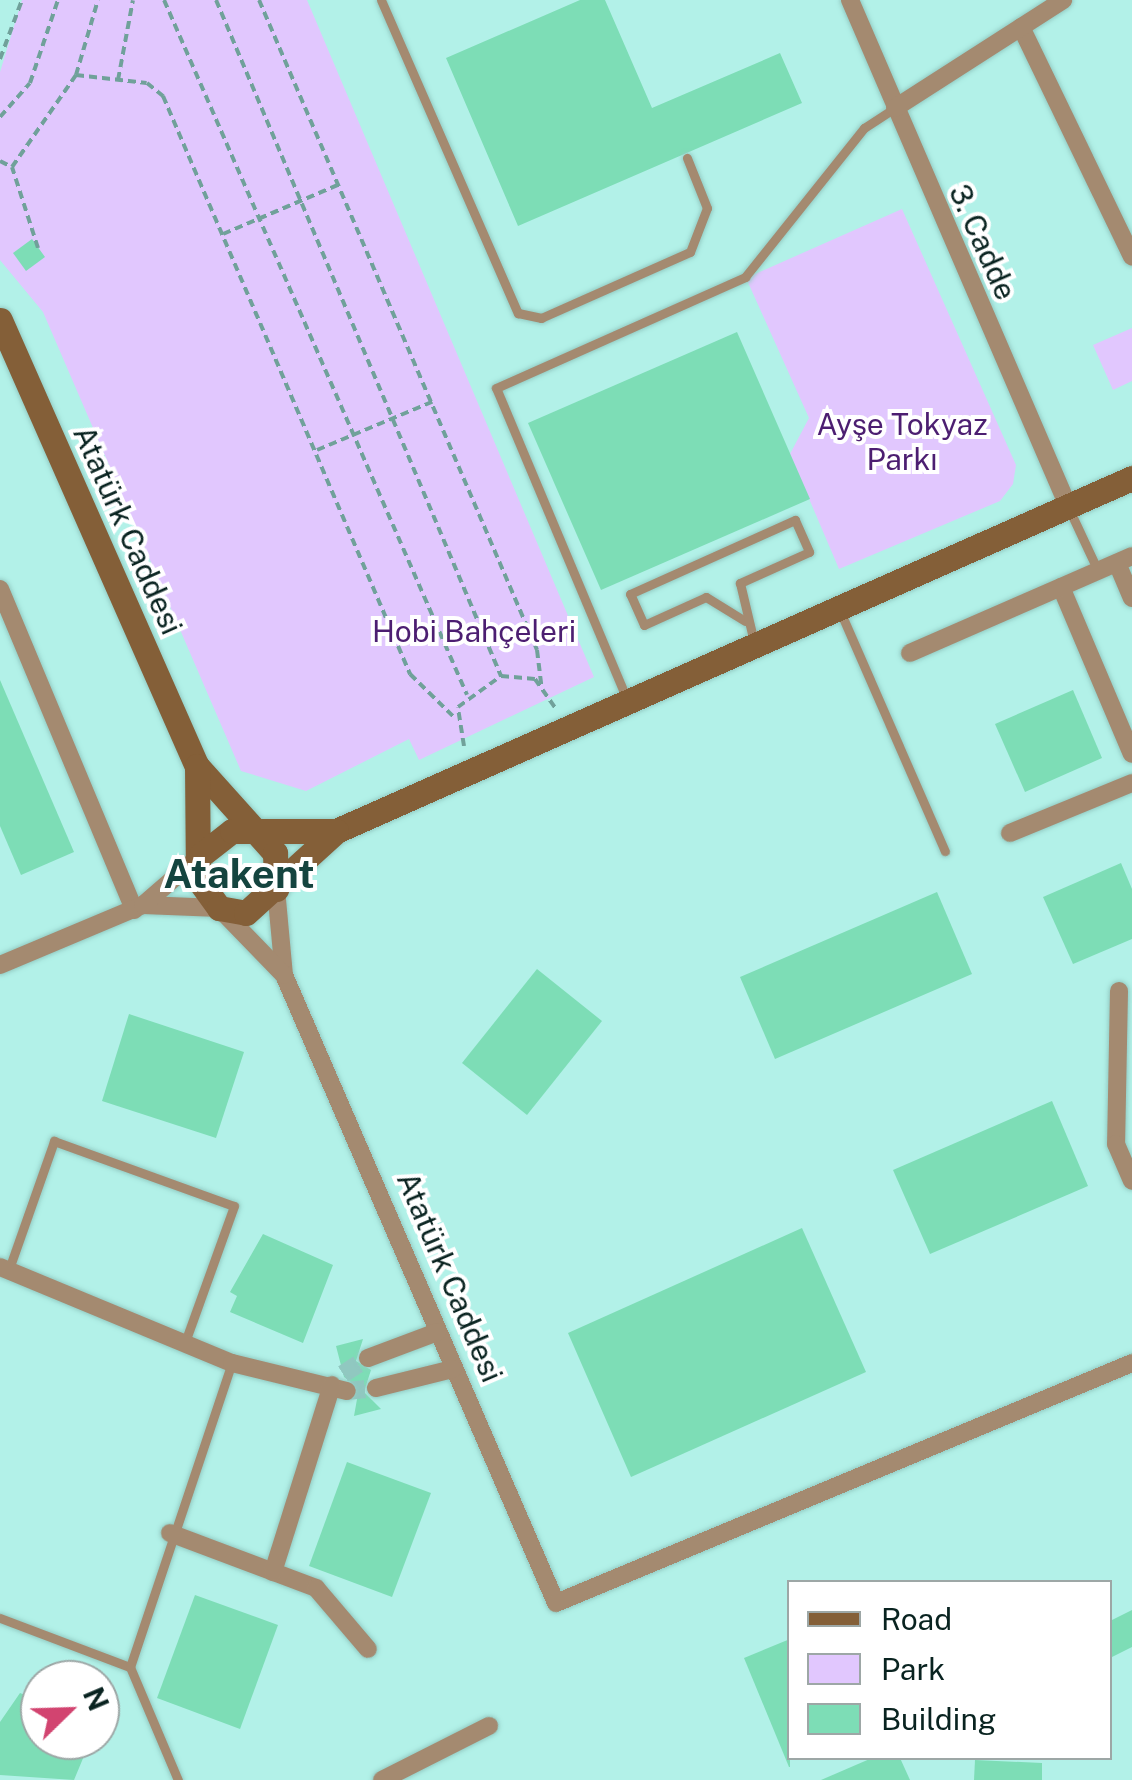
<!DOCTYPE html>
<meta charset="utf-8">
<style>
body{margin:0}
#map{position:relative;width:1132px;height:1780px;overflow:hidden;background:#b2f1e8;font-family:"Public Sans",sans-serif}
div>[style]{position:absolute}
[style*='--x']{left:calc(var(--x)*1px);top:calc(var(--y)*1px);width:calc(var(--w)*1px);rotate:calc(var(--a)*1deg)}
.green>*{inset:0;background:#e1c7fe}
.building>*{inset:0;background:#7dddb6}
.street-tunnel>*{height:18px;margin-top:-9px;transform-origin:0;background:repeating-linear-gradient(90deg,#90c8c0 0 18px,transparent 0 27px)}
.path>*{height:4px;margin-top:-2px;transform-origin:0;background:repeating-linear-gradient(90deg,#70a19a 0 8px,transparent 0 13px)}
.roads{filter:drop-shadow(0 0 2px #94ccc4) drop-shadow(0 0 2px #94ccc4)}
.lane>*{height:9px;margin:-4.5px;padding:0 4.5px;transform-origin:4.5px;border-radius:4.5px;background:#a48a70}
.street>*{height:18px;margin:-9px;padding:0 9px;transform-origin:9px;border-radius:9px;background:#a48a70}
.secondary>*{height:25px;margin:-12.5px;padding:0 12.5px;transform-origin:12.5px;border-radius:12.5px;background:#845f38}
span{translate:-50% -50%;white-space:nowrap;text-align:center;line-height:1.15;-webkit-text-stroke:8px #fff;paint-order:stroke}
.street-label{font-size:30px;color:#092320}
.park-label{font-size:30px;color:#4c1e71}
.district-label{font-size:40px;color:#14443f;font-weight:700}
.legend{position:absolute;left:787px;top:1580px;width:325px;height:180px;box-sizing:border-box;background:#fff;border:2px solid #9da7a6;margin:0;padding:12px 18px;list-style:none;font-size:30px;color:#092320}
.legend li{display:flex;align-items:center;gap:20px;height:50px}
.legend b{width:50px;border:2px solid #9da7a6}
.north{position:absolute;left:20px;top:1660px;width:100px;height:100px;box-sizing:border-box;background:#fff;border:2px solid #9da7a6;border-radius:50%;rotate:67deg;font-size:28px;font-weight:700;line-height:40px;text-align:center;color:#092320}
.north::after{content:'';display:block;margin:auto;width:35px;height:45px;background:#d24470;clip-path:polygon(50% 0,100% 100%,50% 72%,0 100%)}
</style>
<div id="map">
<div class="green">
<div style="clip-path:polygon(22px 0,307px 0,594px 677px,419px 760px,409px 739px,306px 791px,241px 771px,43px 312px,0 260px,0 72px)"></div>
<div style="clip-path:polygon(902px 209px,1016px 465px,1013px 484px,1000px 501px,839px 569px,790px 454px,809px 418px,746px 278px)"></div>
<div style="clip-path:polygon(1132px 328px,1132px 381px,1113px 390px,1093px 345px)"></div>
</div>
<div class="building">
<div style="clip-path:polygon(580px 0,605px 0,652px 108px,780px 53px,802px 103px,518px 226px,446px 58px)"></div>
<div style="clip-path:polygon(32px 239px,45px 257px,26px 271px,13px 253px)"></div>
<div style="clip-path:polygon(737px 332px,810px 499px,601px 590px,528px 423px)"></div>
<div style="clip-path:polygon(0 680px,74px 852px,21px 875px,0 826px)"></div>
<div style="clip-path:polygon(1073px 690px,1102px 758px,1025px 792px,995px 724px)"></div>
<div style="clip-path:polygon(1121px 863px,1132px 889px,1132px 939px,1073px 964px,1043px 897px)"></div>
<div style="clip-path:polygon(937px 892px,972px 974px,775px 1059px,740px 977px)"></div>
<div style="clip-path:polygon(537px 969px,602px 1021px,527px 1115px,462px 1063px)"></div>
<div style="clip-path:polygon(129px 1014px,244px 1052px,216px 1138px,102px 1101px)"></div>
<div style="clip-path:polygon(1052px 1101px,1088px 1186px,930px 1254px,893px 1170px)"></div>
<div style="clip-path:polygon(802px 1228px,866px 1372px,631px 1477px,568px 1333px)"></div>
<div style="clip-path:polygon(263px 1234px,333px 1265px,303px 1343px,230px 1312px,237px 1296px,230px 1292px)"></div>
<div style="clip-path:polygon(363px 1339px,356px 1361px,371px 1370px,364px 1392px,381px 1409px,354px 1416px,359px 1388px,344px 1377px,336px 1346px)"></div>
<div style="clip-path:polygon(347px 1462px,431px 1493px,392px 1597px,309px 1566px)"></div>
<div style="clip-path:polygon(195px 1595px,278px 1625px,240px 1729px,157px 1698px)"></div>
<div style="clip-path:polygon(1132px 1610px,1132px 1647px,1110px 1658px,1110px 1621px)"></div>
<div style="clip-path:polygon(790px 1639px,790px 1767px,789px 1767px,744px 1658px)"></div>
<div style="clip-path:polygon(20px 1693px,40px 1701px,40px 1740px,89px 1744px,74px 1780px,0 1775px,0 1722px)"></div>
<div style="clip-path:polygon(872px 1758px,900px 1758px,910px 1780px,821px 1780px)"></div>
<div style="clip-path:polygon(975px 1760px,1042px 1763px,1042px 1780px,974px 1780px)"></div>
</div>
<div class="street-tunnel">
<div style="--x:343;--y:1374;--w:30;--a:-33"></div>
<div style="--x:347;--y:1391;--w:29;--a:-6"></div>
</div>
<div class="path">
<div style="--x:164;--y:0;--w:758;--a:66.44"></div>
<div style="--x:216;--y:0;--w:734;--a:67.14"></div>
<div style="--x:259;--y:0;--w:707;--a:66.84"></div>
<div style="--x:537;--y:650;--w:35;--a:83"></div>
<div style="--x:0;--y:59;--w:63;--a:-69.6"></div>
<div style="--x:76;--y:75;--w:71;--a:6.4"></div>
<div style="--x:147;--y:83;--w:21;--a:39"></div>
<div style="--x:163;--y:96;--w:629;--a:66.86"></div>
<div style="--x:410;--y:674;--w:63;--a:44.4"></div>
<div style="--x:118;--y:80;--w:81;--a:-79.4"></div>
<div style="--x:0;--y:117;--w:45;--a:-48.6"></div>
<div style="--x:30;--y:83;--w:88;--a:-71.4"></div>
<div style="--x:0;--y:161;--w:13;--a:27"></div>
<div style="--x:223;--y:234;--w:125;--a:-23.1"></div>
<div style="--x:38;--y:248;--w:85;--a:-107.8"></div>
<div style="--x:12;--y:167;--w:112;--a:-55.2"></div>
<div style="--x:76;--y:75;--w:78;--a:-73.7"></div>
<div style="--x:317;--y:450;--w:125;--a:-22.7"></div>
<div style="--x:464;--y:746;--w:39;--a:-99"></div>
<div style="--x:458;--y:707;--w:53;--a:-35.8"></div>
<div style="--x:501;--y:676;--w:34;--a:5"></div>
<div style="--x:535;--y:679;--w:35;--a:55"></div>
</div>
<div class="roads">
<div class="lane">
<div style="--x:381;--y:0;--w:342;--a:66.4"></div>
<div style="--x:518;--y:313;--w:24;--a:12"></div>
<div style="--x:541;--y:318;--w:163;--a:-23.9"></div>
<div style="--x:690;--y:252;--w:47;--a:-68.9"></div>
<div style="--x:707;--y:208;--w:54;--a:-111.8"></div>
<div style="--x:1069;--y:509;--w:68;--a:64.9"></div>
<div style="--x:840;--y:611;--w:262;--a:66.4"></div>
<div style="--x:745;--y:621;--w:46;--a:-148.4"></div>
<div style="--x:706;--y:597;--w:68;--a:155.7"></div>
<div style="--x:644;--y:625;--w:34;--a:-114"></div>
<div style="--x:630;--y:594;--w:181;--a:-24.2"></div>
<div style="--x:795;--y:520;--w:35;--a:66"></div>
<div style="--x:809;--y:552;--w:76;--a:155.8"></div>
<div style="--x:740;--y:583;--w:61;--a:76.7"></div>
<div style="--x:626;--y:697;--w:335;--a:-112.8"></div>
<div style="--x:496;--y:388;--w:273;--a:-24"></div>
<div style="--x:745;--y:277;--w:191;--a:-51.4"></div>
<div style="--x:864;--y:128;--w:37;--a:-33"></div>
<div style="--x:9;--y:1269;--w:136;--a:-70.6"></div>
<div style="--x:54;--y:1141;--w:191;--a:19.9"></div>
<div style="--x:234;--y:1206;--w:141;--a:109.8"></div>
<div style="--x:0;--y:1618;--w:139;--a:20.7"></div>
<div style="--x:130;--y:1667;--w:321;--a:-71.5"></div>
<div style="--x:130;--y:1667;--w:123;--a:67"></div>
</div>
<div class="street">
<div style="--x:850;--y:0;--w:551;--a:66.69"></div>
<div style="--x:1021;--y:27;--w:255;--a:64.2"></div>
<div style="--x:895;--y:108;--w:200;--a:-32.7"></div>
<div style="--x:1117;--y:563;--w:38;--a:67"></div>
<div style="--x:1061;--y:587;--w:181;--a:67"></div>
<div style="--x:0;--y:589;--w:348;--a:67.3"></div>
<div style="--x:910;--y:653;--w:242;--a:-23.6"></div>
<div style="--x:1010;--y:833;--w:132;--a:-22.3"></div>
<div style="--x:276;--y:889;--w:86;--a:84.7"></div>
<div style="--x:284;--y:975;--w:684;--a:66.58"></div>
<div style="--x:556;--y:1603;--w:624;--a:-22.62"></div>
<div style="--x:143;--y:905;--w:76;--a:2.3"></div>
<div style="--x:219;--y:908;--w:93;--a:45.9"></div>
<div style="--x:0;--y:965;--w:155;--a:-22.8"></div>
<div style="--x:143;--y:905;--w:77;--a:-40.8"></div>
<div style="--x:1119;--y:991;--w:153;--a:91.1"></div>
<div style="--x:1116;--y:1144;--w:40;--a:66.6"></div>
<div style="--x:0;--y:1267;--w:251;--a:22.5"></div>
<div style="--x:232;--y:1363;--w:118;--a:13.7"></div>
<div style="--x:368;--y:1358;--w:74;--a:-20.6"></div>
<div style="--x:376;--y:1388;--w:79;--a:-13.9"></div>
<div style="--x:170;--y:1533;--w:156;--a:20.6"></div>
<div style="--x:316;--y:1588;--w:80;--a:49.6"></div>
<div style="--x:273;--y:1572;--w:196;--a:-72.5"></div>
<div style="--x:382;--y:1780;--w:120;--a:-26.8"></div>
</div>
<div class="secondary">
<div style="--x:0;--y:320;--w:488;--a:66.2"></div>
<div style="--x:197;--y:766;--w:117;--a:48.1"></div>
<div style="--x:275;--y:853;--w:36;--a:88"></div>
<div style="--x:197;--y:766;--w:113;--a:89.5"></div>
<div style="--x:198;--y:879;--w:36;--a:54"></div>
<div style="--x:219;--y:908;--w:27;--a:10"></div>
<div style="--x:246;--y:913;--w:122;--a:-42.3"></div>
<div style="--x:336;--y:831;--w:871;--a:-23.92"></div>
<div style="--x:201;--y:855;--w:39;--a:-38"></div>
<div style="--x:232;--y:831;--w:104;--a:0"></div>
</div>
</div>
<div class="street-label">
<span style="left:983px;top:242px;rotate:66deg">3. Cadde</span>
<span style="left:128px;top:530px;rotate:66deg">Atatürk Caddesi</span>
<span style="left:450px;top:1277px;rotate:67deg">Atatürk Caddesi</span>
</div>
<div class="park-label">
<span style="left:902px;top:441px">Ayşe Tokyaz<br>Parkı</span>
<span style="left:474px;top:631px">Hobi Bahçeleri</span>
</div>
<div class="district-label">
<span style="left:239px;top:874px">Atakent</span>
</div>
<ul class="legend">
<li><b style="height:12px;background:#845f38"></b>Road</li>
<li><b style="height:28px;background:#e1c7fe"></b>Park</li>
<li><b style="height:28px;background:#7dddb6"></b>Building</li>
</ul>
<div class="north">N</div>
</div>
